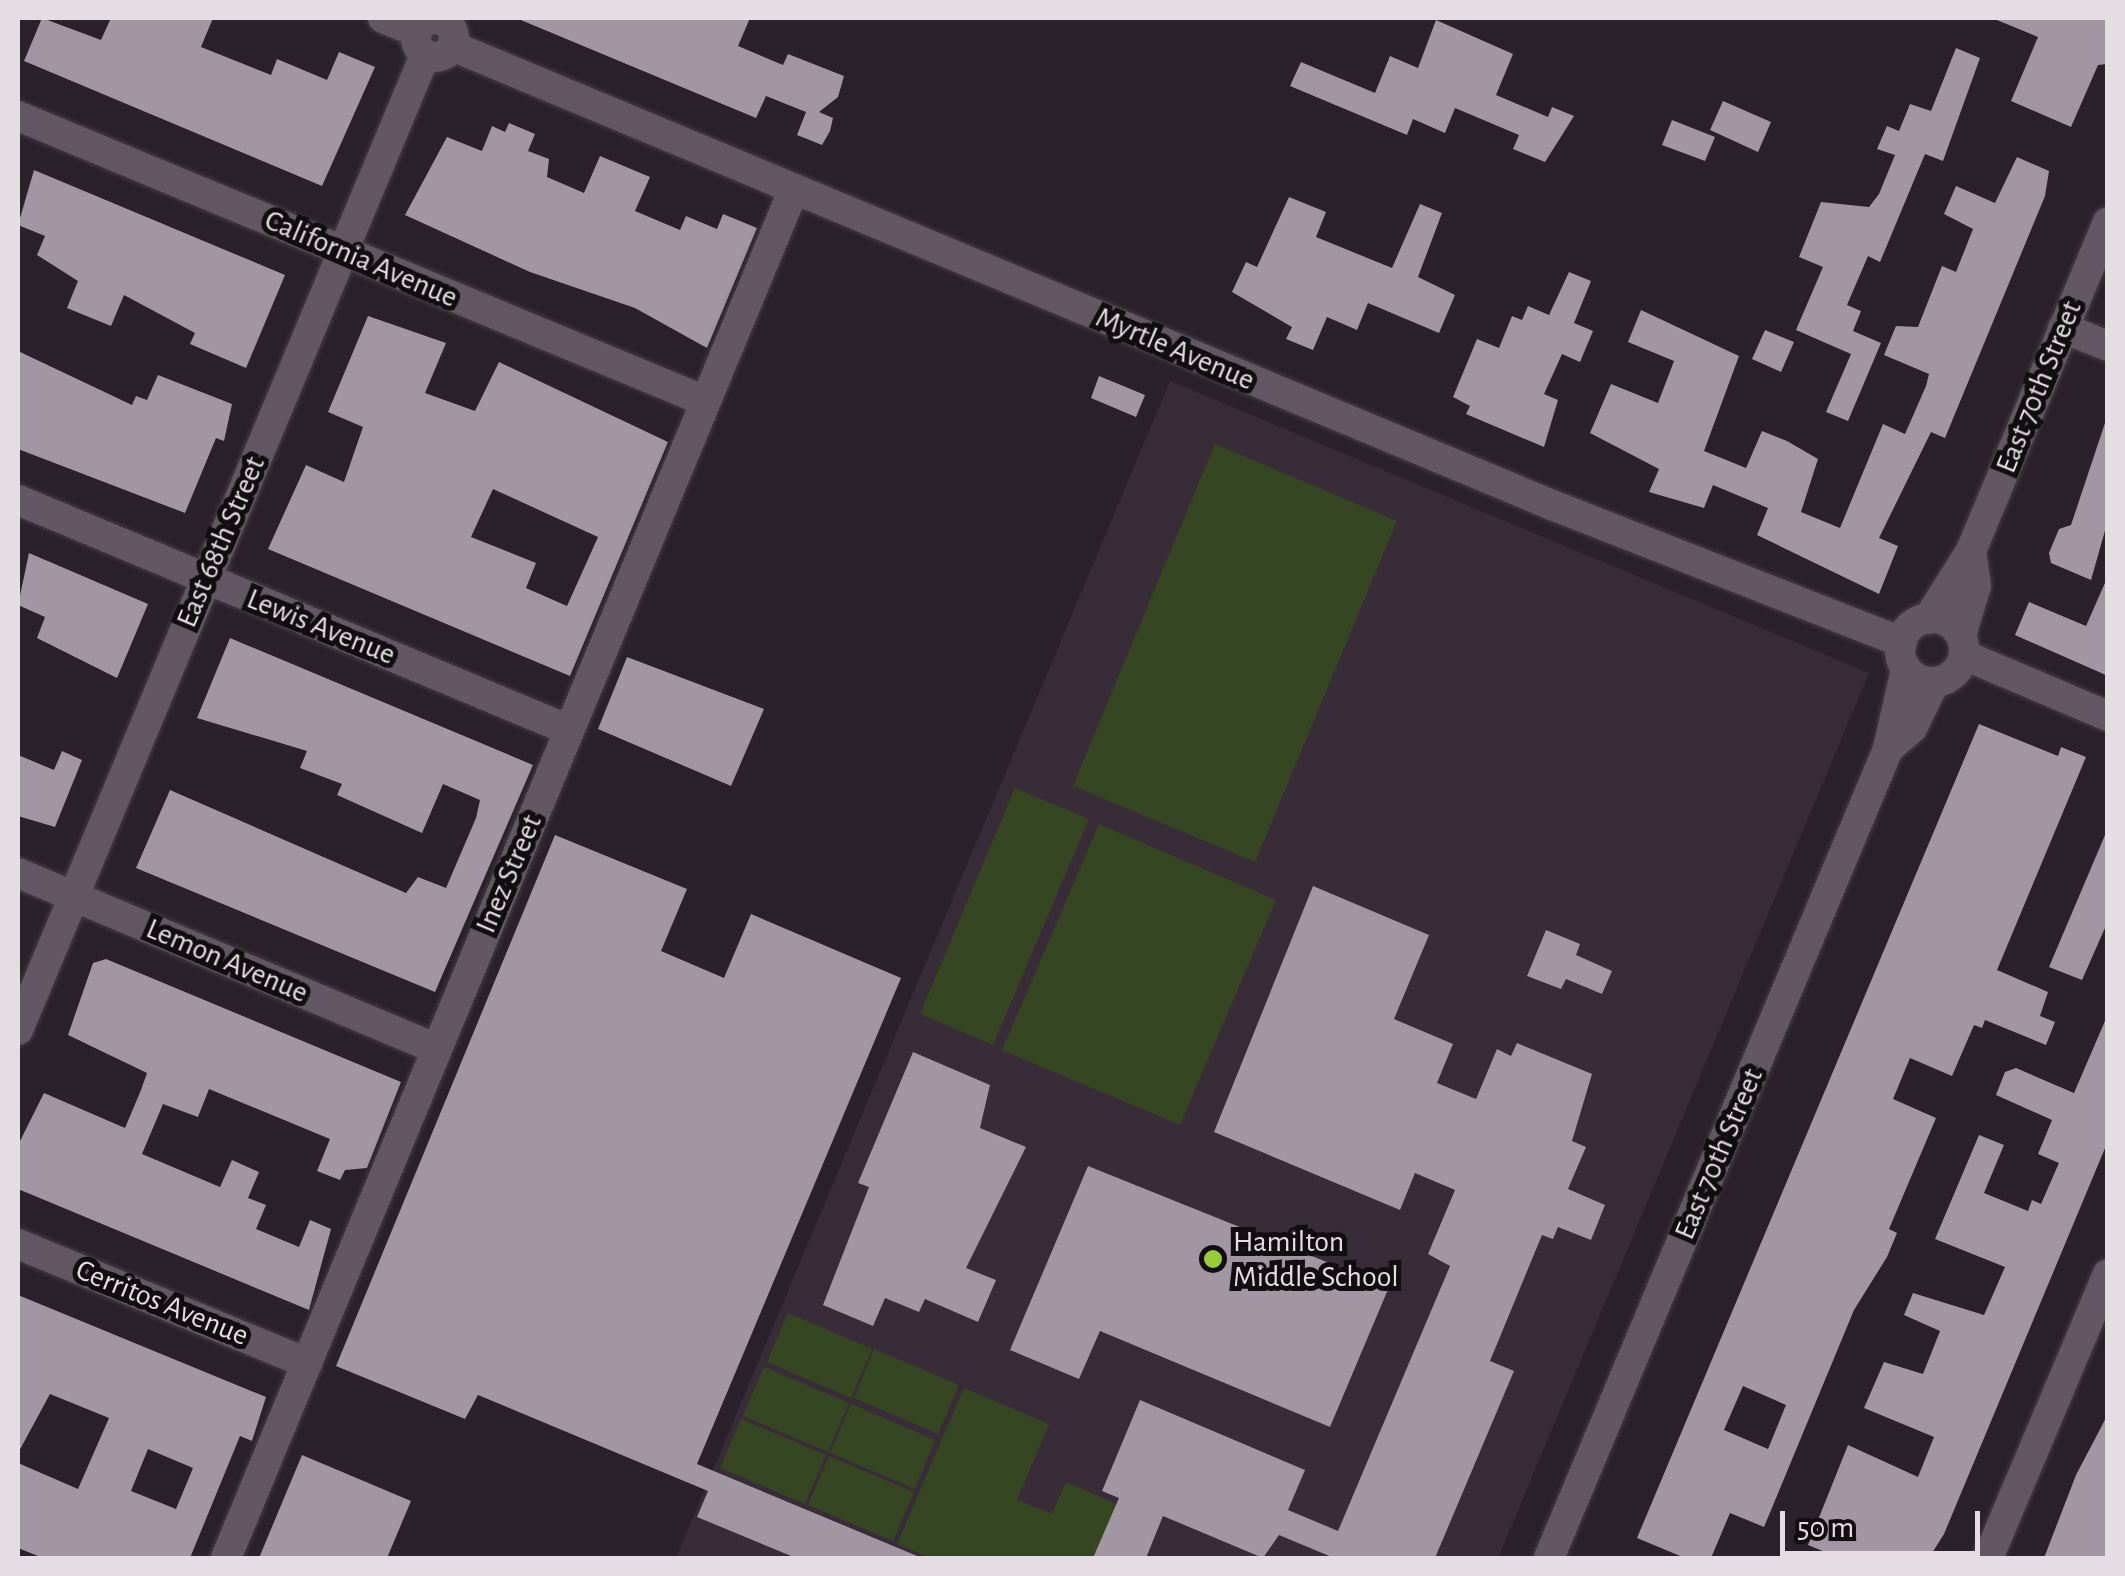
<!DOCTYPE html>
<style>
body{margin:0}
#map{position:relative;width:2125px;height:1576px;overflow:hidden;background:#2b212b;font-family:"Alegreya Sans",sans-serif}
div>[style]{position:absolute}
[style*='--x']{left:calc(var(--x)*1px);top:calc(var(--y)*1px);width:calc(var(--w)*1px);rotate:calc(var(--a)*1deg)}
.built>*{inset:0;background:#392c39}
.green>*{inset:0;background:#374622}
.building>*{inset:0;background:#a296a2}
.roads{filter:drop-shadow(0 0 2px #453e45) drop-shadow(0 0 2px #453e45)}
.minor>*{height:30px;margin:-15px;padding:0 15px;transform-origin:15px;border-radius:15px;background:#625762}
.minor>.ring{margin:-15px;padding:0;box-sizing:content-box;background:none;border:30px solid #625762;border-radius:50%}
.dots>*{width:28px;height:28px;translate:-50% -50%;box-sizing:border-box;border:5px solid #110d11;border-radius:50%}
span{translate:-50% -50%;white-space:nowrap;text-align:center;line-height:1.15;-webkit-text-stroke:10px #110d11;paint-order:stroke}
.street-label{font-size:30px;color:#e4dee4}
.poi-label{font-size:30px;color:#e4dee4}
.left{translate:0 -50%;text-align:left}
.frame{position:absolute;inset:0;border:20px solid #e4dee4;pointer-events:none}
.scale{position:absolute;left:1780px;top:1511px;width:200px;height:45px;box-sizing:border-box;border:5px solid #e4dee4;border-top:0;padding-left:12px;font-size:30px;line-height:35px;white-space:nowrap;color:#e4dee4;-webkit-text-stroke:8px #110d11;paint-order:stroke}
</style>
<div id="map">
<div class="built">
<div style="clip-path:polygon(1170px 381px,1869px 673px,1498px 1558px,676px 1558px)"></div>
</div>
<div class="green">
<div style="clip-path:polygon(1215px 444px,1397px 521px,1255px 862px,1073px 786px)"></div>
<div style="clip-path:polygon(1015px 788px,1089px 819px,993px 1045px,920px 1014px)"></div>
<div style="clip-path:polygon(1099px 824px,1276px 900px,1180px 1125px,1002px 1050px)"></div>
<div style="clip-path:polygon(788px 1313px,872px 1349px,851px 1398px,767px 1362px)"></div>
<div style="clip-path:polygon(874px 1349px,959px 1385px,938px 1434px,854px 1398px)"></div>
<div style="clip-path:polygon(764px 1367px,849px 1403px,828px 1452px,743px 1416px)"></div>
<div style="clip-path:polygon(964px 1388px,1049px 1424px,1017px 1500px,1052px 1514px,1066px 1482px,1126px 1508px,1105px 1558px,931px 1558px,897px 1544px)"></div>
<div style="clip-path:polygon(851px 1404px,935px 1440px,915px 1489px,830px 1453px)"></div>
<div style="clip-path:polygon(741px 1419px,826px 1455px,805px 1504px,720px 1468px)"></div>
<div style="clip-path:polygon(829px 1456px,914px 1492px,893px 1541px,808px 1505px)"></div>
</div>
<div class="building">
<div style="clip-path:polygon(42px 18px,101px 40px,111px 18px,213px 18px,201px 47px,271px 75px,277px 59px,327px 80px,339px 52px,375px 67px,322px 186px,24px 61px)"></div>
<div style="clip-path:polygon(516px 18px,750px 18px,738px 46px,783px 65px,788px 54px,844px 76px,838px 97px,819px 112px,833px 118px,830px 131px,822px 145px,797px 135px,806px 112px,766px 96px,756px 118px)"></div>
<div style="clip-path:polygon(1992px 18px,2108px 18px,2108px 64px,2098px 65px,2071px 127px,2011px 101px,2038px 37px)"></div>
<div style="clip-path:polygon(1436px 20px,1513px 54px,1496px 95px,1548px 117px,1552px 107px,1574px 116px,1545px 162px,1513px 149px,1519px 135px,1455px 108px,1445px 133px,1413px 119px,1407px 135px,1290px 86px,1301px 62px,1375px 93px,1390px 56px,1418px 68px)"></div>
<div style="clip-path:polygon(1956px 48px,1980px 58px,1943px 161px,1925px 154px,1880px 262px,1868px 256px,1847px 305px,1861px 311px,1853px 331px,1881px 343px,1848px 421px,1826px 412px,1851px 354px,1796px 330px,1823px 267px,1799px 257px,1821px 202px,1869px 207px,1879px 194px,1895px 155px,1877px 149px,1887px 126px,1899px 131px,1910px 104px,1931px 111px)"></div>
<div style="clip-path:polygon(1723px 101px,1771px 122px,1758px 152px,1710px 130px)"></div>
<div style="clip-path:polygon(1672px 120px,1715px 137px,1705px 161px,1662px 145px)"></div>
<div style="clip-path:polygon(509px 123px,535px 134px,528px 151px,549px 159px,547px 177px,584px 193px,600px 156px,650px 177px,635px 211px,680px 230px,686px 216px,717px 229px,723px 214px,757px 228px,707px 348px,635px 308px,530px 272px,405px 215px,447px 137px,482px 151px,492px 126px,505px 132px)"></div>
<div style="clip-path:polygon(2017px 157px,2049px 171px,2045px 196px,1945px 438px,1931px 432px,1879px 538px,1898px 546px,1879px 594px,1757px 535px,1768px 508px,1713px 485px,1704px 508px,1649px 492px,1659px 469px,1590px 433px,1611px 384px,1658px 403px,1674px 361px,1628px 342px,1641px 310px,1739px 356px,1704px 451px,1746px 468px,1762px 431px,1787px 441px,1818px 459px,1801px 512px,1840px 528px,1883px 424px,1905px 434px,1926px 386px,1929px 374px,1884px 355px,1896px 326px,1918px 327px,1942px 266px,1956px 272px,1973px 229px,1944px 214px,1956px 186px,1995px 203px)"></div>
<div style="clip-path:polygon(34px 170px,285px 275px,246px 368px,190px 344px,195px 333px,124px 295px,111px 326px,67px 308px,78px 281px,37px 255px,45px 236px,18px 225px)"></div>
<div style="clip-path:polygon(1289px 197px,1326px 212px,1316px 237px,1392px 268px,1420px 204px,1442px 213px,1418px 277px,1455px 295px,1439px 333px,1368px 303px,1357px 330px,1327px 317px,1313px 350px,1286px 339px,1292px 327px,1232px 292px,1246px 262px,1257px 267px)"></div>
<div style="clip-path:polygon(1569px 272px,1591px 281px,1574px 323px,1593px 331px,1580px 362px,1562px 354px,1544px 394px,1558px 400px,1544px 447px,1466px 414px,1470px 406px,1453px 397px,1477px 339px,1499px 348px,1512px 316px,1522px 320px,1528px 306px,1549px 315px)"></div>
<div style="clip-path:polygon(evenodd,368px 316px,446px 343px,425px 393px,475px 411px,499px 362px,668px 442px,570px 676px,268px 549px,306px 465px,344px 482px,363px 427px,328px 412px,368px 316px,493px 489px,598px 537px,567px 606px,526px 588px,536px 563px,471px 537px,493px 489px)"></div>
<div style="clip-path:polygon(1765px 330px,1794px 342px,1781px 372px,1752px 359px)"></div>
<div style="clip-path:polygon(18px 351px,132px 405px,136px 396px,147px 400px,158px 375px,232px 404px,224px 441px,216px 438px,185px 513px,18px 449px)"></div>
<div style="clip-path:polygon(1099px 376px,1145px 395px,1136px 417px,1091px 398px)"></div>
<div style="clip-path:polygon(2107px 417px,2108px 520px,2091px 580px,2051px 563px,2049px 553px,2059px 529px,2071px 525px)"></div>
<div style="clip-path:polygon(29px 553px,148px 604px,117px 678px,37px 638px,45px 617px,18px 605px)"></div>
<div style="clip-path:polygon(2108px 576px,2108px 676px,2015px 635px,2029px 602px,2086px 626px)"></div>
<div style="clip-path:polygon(230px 638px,533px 765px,435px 992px,136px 868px,170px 790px,406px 893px,418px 877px,446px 888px,476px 818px,480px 800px,443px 784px,422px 833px,337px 795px,342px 784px,300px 768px,307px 751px,197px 718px)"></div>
<div style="clip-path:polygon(627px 657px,764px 709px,731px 786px,598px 729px)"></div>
<div style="clip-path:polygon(evenodd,1979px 724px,2058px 756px,2061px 747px,2086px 757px,1997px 970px,2048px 992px,2040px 1016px,2055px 1022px,2046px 1045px,1985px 1020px,1982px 1028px,1974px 1025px,1952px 1076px,1910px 1058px,1893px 1099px,1936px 1118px,1889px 1229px,1897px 1233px,1887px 1257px,1854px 1310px,1764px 1527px,1730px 1513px,1711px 1558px,1685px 1558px,1637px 1538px,1979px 724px,1743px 1386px,1786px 1405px,1768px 1449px,1724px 1430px,1743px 1386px)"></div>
<div style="clip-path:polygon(62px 751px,82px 760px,55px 827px,18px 816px,18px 755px,54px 770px)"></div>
<div style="clip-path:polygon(2108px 828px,2108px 921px,2082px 980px,2049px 967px)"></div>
<div style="clip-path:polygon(555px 835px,687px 889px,661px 951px,724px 978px,751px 914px,901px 978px,697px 1464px,922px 1558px,796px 1558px,697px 1517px,708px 1491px,478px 1395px,465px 1419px,336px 1366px)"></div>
<div style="clip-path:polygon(1313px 886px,1429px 935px,1394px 1019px,1453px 1044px,1437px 1083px,1476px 1099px,1497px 1049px,1511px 1056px,1517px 1043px,1592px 1074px,1572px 1141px,1586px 1147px,1568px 1189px,1605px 1205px,1591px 1240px,1558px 1227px,1553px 1239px,1542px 1235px,1490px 1361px,1514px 1371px,1435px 1558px,1334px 1558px,1279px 1535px,1263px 1558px,1163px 1516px,1146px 1558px,1093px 1558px,1119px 1498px,1102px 1491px,1140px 1400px,1305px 1470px,1288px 1510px,1338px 1531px,1450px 1266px,1428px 1254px,1455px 1190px,1415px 1173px,1400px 1210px,1214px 1132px)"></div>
<div style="clip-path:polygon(1546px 930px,1580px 944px,1576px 955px,1612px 971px,1602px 994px,1566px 979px,1561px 989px,1527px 976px)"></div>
<div style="clip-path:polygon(106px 959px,401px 1082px,367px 1168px,345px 1170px,340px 1180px,317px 1171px,330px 1139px,209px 1089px,198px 1117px,163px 1104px,142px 1154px,220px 1187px,232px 1160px,259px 1172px,248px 1198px,266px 1205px,256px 1229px,299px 1247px,310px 1220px,331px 1229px,309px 1310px,18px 1189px,18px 1145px,44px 1093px,125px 1128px,141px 1090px,147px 1073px,68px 1035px,93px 963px)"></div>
<div style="clip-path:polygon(2108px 1014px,2108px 1141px,1944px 1534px,1929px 1558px,1840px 1558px,1808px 1545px,1848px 1445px,1918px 1477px,1934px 1437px,1864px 1408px,1884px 1362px,1923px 1374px,1940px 1331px,1904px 1315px,1913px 1293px,1984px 1315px,2005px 1267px,1935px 1239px,1979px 1135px,2004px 1145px,1984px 1193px,2028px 1211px,2032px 1200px,2041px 1204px,2059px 1163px,2038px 1154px,2052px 1120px,1996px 1095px,2005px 1072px,2016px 1068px,2074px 1093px)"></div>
<div style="clip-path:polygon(913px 1052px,990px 1085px,980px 1128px,1026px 1147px,966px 1268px,996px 1280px,978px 1322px,925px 1299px,919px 1312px,885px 1298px,873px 1326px,823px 1305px,869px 1187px,858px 1183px)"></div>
<div style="clip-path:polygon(1088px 1166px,1389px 1287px,1330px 1427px,1100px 1331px,1079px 1379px,1010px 1350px)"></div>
<div style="clip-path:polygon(evenodd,18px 1295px,266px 1397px,252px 1441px,240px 1436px,190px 1558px,43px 1558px,18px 1548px,18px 1463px,78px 1489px,109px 1418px,50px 1394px,18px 1453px,18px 1295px,148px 1449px,193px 1468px,176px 1509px,131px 1491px,148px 1449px)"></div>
<div style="clip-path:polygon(2108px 1414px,2108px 1558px,2044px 1558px,2076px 1475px)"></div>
<div style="clip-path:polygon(302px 1455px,411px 1501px,387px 1558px,259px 1558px)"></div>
</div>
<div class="roads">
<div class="minor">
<div style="--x:383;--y:18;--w:37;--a:22"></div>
<div class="ring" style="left:416px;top:19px;width:8px;height:8px"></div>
<div style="--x:452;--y:46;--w:1192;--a:22.65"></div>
<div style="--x:1552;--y:505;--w:376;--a:21.4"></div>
<div style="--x:18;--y:116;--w:744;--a:22.53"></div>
<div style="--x:2063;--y:328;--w:48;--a:21.8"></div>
<div style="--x:18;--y:500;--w:597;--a:22.66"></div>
<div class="ring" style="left:1900px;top:618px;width:34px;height:34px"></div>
<div style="--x:1928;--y:619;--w:80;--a:-57.7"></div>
<div style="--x:1971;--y:551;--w:356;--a:-67.4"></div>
<div style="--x:1961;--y:635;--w:51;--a:-73"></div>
<div style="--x:1976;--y:586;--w:35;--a:-98"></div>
<div style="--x:1964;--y:655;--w:156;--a:23"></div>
<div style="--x:1888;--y:749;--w:32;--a:-41"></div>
<div style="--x:1912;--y:728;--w:50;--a:-63.9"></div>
<div style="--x:18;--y:873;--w:454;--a:22.8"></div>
<div style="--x:18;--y:1030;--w:1057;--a:-67.34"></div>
<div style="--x:18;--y:1244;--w:313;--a:22.4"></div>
<div style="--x:226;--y:1558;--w:1480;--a:-67.47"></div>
<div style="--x:1549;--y:1558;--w:877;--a:-67.26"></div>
<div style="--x:1888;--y:749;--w:82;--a:-77.3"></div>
<div style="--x:1988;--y:1558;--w:308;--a:-67.1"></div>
</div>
</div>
<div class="dots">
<div style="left:1213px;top:1259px;background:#97cc38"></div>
</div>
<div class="street-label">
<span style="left:361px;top:259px;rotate:23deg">California Avenue</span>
<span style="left:1175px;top:349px;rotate:23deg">Myrtle Avenue</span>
<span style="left:2039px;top:387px;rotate:-68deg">East 70th Street</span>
<span style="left:221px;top:542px;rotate:-67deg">East 68th Street</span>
<span style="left:321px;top:627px;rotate:22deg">Lewis Avenue</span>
<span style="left:509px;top:874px;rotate:-67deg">Inez Street</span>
<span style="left:227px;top:961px;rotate:23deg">Lemon Avenue</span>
<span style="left:1719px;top:1154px;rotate:-67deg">East 70th Street</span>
<span style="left:162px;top:1303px;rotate:22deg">Cerritos Avenue</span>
</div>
<div class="poi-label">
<span class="left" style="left:1233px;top:1259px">Hamilton<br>Middle School</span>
</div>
<div class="frame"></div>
<div class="scale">50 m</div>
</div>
